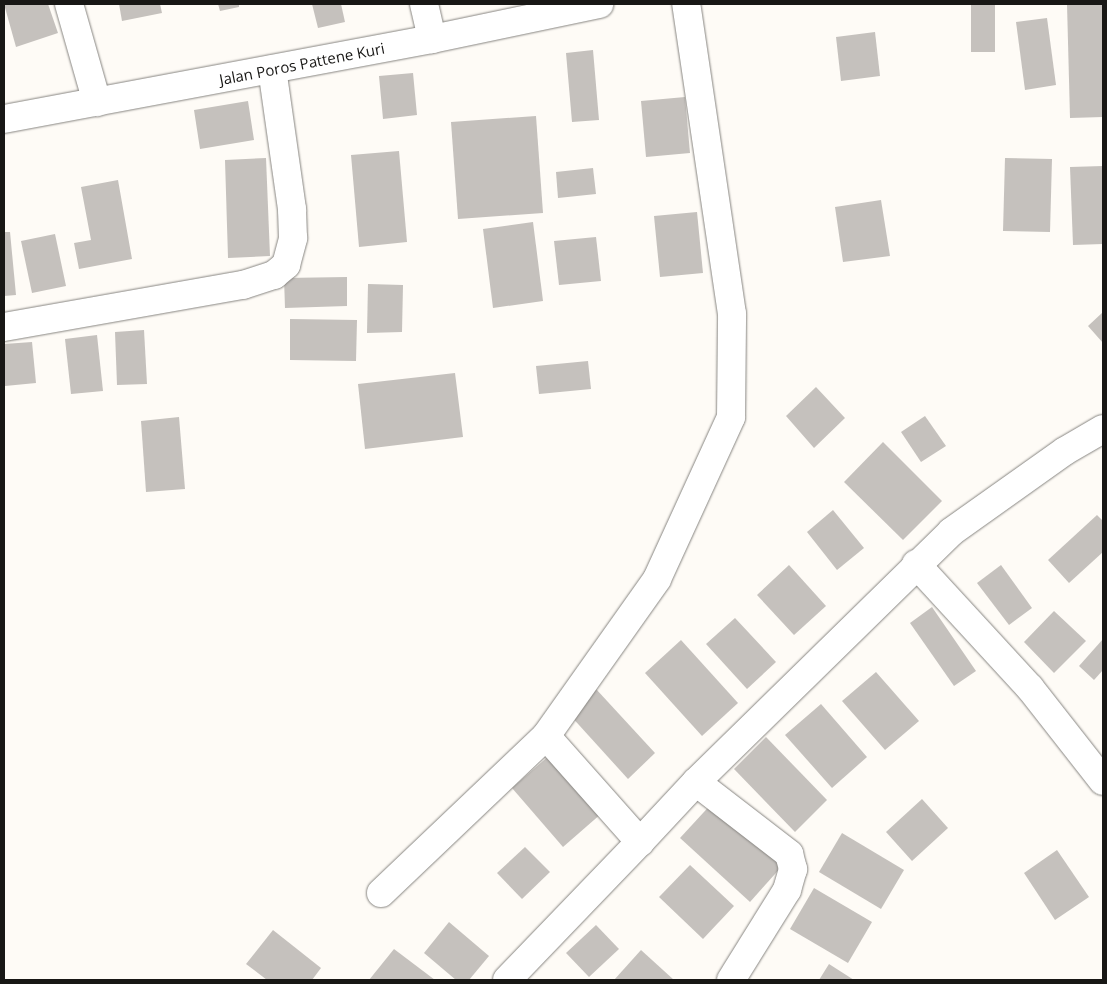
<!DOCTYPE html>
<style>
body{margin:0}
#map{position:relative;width:1107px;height:984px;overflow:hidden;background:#fefbf6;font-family:"Open Sans",sans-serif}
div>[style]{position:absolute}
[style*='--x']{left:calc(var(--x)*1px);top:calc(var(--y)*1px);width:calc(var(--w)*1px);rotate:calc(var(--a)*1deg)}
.building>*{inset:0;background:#c5c1bd}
.roads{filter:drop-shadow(0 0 1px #878581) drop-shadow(0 0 1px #878581)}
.minor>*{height:28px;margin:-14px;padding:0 14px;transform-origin:14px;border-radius:14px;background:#fff}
span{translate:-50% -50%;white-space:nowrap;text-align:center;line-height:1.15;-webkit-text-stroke:4.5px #fff;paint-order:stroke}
.street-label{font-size:15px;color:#181715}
.frame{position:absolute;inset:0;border:5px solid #181715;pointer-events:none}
</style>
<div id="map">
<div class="building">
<div style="clip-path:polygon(4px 4px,48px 4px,58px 33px,16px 47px)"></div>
<div style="clip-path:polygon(119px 4px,160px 4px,162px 13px,122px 21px)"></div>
<div style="clip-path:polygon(218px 4px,239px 4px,239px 7px,220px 11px)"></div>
<div style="clip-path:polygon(312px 4px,341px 4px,345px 22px,318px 28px)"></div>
<div style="clip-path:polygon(971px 4px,995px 4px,995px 52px,971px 52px)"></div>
<div style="clip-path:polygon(1067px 4px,1103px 4px,1103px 117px,1070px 118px)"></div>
<div style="clip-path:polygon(1047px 18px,1056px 85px,1025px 90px,1016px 22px)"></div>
<div style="clip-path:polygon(875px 32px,880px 76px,841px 81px,836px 37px)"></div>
<div style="clip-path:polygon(593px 50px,599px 120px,572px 122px,566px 53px)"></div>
<div style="clip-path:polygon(413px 73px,417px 115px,383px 119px,379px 76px)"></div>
<div style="clip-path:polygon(685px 97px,690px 153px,646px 157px,641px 101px)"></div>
<div style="clip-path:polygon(248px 101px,254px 140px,200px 149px,194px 110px)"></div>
<div style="clip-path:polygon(536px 116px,543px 213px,458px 219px,451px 122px)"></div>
<div style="clip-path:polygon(399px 151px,407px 242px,359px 247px,351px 155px)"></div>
<div style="clip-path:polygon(266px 158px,270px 256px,228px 258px,225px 160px)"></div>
<div style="clip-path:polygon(1005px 158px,1052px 159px,1050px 232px,1003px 231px)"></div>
<div style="clip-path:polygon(1103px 166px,1103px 244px,1073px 245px,1070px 167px)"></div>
<div style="clip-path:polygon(593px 168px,596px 194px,558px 198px,556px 172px)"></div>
<div style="clip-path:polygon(118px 180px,132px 259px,79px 269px,74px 243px,91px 240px,81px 187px)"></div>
<div style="clip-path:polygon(881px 200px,890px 256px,843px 262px,835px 207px)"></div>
<div style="clip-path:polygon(697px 212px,703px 273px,660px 277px,654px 216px)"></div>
<div style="clip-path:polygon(533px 222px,543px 301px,493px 308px,483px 229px)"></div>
<div style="clip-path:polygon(4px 232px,10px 232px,16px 295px,4px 296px)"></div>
<div style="clip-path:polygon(55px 234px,66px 286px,32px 293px,21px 241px)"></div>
<div style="clip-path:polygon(596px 237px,601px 281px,559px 285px,554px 241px)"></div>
<div style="clip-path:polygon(347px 277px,347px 306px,285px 308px,284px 278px)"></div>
<div style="clip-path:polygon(368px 284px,403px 285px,402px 332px,367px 333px)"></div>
<div style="clip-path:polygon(1103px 312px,1103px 343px,1088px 326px)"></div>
<div style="clip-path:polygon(290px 319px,357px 320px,356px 361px,290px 360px)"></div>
<div style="clip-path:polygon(144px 330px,147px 384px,117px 385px,115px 332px)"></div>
<div style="clip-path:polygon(97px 335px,103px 391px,71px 394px,65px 339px)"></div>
<div style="clip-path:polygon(32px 342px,36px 383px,5px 386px,4px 344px)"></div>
<div style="clip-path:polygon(588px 361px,591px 389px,539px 394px,536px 366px)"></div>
<div style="clip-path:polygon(455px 373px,463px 437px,365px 449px,358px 384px)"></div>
<div style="clip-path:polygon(816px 387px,845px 418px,814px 448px,786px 416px)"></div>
<div style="clip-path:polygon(925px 416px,946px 446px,921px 462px,901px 432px)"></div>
<div style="clip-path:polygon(179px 417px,185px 489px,146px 492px,141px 421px)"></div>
<div style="clip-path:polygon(883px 442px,942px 501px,903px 540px,844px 482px)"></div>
<div style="clip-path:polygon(833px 510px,864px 548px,837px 570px,807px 532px)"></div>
<div style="clip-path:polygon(1097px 515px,1103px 521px,1103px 552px,1069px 583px,1048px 560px)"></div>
<div style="clip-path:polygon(789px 565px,826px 606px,794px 635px,757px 595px)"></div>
<div style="clip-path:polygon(1001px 565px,1032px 608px,1009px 625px,977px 583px)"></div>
<div style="clip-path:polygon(932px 607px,976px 671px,954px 686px,910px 623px)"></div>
<div style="clip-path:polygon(1054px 611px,1086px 641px,1054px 673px,1024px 642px)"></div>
<div style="clip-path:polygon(735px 618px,776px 662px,747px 689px,706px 644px)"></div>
<div style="clip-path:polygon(1103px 639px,1103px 670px,1094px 680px,1079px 666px)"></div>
<div style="clip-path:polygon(681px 640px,738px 703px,702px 736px,645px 673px)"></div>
<div style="clip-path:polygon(876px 672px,919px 721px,885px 750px,842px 701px)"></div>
<div style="clip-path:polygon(596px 689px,655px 753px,628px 779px,569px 714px)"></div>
<div style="clip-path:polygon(821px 704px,867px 757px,832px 788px,785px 735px)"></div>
<div style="clip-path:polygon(766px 737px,827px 800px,795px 832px,734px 769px)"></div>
<div style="clip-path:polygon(551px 754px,602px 813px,563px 847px,512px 788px)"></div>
<div style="clip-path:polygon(922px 799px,948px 828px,912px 861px,886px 832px)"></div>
<div style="clip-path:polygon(715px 800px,784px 864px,750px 902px,680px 838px)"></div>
<div style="clip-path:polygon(842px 833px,904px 870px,881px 909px,819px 872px)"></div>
<div style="clip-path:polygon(525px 847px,550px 872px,522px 899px,497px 873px)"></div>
<div style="clip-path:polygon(1057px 850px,1089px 897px,1055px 920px,1024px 873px)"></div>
<div style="clip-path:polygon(690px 865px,734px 906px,703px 939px,659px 897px)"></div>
<div style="clip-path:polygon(814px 888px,872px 922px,848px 963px,790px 929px)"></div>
<div style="clip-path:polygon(449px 922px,489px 956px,469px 980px,456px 980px,424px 953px)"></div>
<div style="clip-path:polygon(596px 925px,619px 949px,589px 977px,566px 953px)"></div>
<div style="clip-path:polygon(273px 930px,321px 968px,312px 980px,267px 980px,246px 964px)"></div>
<div style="clip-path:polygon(394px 949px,435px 980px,369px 980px)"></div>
<div style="clip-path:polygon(641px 950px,674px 980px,614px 980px)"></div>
<div style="clip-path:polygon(829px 964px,854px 980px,819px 980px)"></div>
</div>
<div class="roads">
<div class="minor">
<div style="--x:69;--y:4;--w:102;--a:74.1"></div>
<div style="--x:424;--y:4;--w:36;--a:77"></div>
<div style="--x:4;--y:119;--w:435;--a:-10.6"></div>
<div style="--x:432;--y:39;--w:171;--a:-11.8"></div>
<div style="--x:4;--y:327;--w:243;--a:-10"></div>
<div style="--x:243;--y:285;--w:33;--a:-18"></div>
<div style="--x:274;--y:275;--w:16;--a:-40"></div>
<div style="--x:286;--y:265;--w:28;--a:-75"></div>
<div style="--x:293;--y:238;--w:29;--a:-92"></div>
<div style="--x:292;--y:209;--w:141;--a:-98.1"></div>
<div style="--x:916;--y:564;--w:168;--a:47.4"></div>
<div style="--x:1030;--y:688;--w:118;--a:51.9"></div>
<div style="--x:546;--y:736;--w:142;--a:48.4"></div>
<div style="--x:640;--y:842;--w:82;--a:-47"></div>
<div style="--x:696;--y:782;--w:357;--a:-44.4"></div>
<div style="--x:951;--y:532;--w:140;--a:-35.4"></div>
<div style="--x:1065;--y:451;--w:44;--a:-30.1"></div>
<div style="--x:696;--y:782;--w:118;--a:37.7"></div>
<div style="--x:789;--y:854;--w:16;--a:75"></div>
<div style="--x:793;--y:869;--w:22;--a:106"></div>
<div style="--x:787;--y:890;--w:106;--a:121.9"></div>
<div style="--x:381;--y:893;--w:228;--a:-43.6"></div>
<div style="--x:546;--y:736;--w:192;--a:-54.7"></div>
<div style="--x:657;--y:579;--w:178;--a:-65.4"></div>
<div style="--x:731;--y:417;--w:103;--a:-89.4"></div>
<div style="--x:732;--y:314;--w:313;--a:-98.4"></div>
<div style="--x:507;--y:980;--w:192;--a:-46.1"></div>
</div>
</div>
<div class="street-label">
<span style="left:302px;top:64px;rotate:-11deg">Jalan Poros Pattene Kuri</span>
</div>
<div class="frame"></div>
</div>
